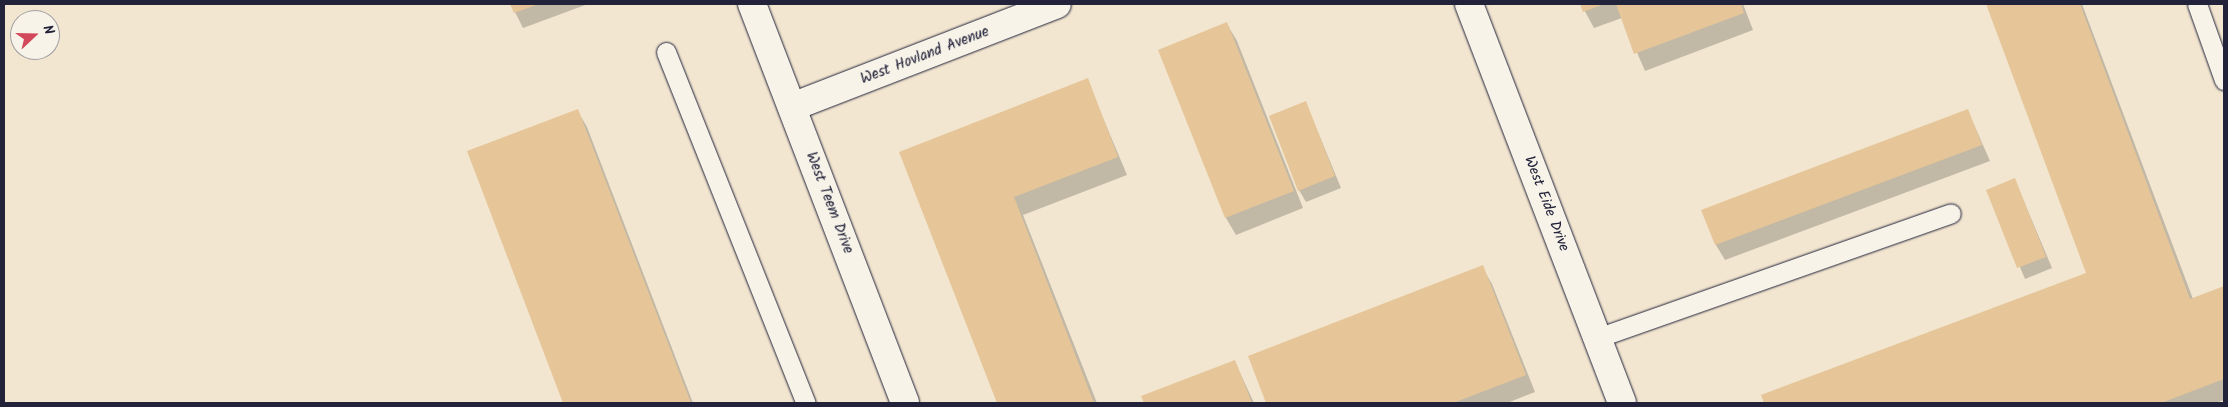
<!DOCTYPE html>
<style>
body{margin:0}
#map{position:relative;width:2228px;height:407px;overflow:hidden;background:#f7f3e8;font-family:Kalam,sans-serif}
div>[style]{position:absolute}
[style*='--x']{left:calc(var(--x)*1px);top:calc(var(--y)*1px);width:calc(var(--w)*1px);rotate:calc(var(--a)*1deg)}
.built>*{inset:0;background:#f2e6d0}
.shadow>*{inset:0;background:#0003}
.building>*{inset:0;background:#e6c699}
.roads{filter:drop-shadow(0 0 1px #22223b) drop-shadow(0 0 1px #22223b)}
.service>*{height:19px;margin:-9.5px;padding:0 9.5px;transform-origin:9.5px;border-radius:9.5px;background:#f7f3e8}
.minor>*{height:28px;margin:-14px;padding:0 14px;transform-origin:14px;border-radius:14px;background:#f7f3e8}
span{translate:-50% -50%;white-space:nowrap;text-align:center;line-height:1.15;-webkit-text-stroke:4px #f7f3e8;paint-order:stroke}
.street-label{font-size:15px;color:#22223b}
.frame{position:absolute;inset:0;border:5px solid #22223b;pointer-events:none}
.north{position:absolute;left:10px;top:10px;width:50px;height:50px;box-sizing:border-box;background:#f7f3e8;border:1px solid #a29fa3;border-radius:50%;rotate:69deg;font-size:14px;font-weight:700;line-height:20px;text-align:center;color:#22223b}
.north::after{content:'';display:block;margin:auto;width:18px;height:22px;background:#d1495b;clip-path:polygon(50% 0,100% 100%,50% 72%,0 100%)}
</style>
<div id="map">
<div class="built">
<div style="clip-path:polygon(evenodd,4px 4px,2224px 4px,2224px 403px,4px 403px,4px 4px,20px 20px,50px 20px,50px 50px,20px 50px,20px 20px)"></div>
</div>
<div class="shadow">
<div style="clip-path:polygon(511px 4px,588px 4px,523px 28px)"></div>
<div style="clip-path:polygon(1581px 4px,1743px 4px,1753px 30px,1645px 71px,1622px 18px,1594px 28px)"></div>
<div style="clip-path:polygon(1987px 4px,2082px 4px,2193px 299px,2224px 288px,2224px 400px,2216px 403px,1765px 403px,1762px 396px,2088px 274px)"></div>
<div style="clip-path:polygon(1227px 24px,1237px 41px,1303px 208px,1236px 235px,1226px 218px,1159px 50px)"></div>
<div style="clip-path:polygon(1087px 80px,1127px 175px,1023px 215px,1097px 403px,998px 403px,901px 152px)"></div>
<div style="clip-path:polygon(1306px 103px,1341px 188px,1306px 202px,1299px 190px)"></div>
<div style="clip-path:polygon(577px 110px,587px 127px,693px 403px,565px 403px,468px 152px)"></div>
<div style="clip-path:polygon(1968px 111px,1990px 161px,1725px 260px,1716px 245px,1703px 211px)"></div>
<div style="clip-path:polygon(2015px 180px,2052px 268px,2025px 279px,1988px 190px)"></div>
<div style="clip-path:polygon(1482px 267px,1492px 284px,1535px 392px,1507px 403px,1267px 403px,1249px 357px)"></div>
<div style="clip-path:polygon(1235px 362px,1254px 403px,1145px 403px,1143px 397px)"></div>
</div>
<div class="building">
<div style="clip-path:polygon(510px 4px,539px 4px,514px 13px)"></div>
<div style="clip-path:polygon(1580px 4px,1604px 4px,1583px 12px)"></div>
<div style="clip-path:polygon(1616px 4px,1741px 4px,1744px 13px,1634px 54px)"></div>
<div style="clip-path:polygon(1986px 4px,2080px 4px,2190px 299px,2224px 286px,2224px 379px,2161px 403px,1764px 403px,1761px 395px,2086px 273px)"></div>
<div style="clip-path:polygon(1227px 22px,1294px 191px,1225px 218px,1158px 50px)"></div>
<div style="clip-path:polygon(1088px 78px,1118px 157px,1014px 197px,1094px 403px,997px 403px,899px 152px)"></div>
<div style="clip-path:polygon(1306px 101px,1335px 176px,1298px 191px,1269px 116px)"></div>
<div style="clip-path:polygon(578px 109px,691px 403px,563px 403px,467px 151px)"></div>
<div style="clip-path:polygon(1968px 109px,1982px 145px,1715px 245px,1701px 210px)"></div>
<div style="clip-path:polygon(2015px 178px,2046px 257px,2017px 268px,1986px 190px)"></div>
<div style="clip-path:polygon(1483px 265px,1526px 375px,1453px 403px,1266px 403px,1248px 356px)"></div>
<div style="clip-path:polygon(1235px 360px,1252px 403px,1144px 403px,1141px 396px)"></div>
</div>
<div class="roads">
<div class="service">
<div style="--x:2197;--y:4;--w:81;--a:70.4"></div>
<div style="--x:666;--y:52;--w:378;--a:68.3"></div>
<div style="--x:1597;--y:338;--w:375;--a:-19.4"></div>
</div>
<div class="minor">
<div style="--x:752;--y:4;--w:427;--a:69"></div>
<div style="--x:1469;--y:4;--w:427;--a:69"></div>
<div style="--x:792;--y:107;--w:284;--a:-21.2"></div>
</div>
</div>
<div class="street-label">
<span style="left:925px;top:56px;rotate:-21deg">West Hovland Avenue</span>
<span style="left:829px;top:203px;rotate:69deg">West Teem Drive</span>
<span style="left:1546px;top:204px;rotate:69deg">West Eide Drive</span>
</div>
<div class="frame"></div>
<div class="north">N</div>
</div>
